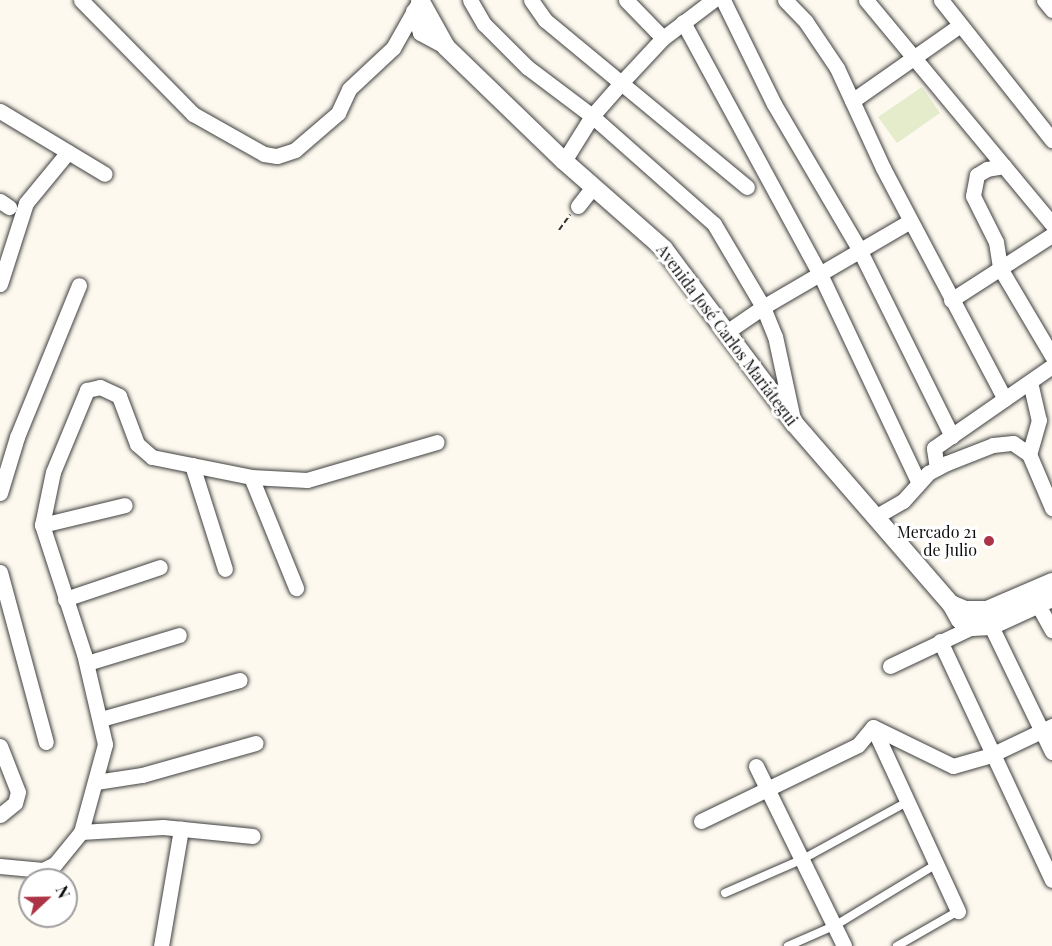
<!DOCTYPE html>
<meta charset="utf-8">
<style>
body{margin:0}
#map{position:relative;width:1052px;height:946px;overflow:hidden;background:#fdf9ee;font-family:"Playfair Display",serif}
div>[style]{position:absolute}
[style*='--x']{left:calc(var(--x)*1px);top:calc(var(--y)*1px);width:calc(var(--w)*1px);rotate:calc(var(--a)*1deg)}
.pitch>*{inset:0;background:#e4eccc}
.path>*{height:2px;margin-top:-1px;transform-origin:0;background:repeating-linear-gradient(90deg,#2f2f2f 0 6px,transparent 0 9px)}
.roads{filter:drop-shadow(0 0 2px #404040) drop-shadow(0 0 2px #404040)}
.service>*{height:8px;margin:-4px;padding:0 4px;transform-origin:4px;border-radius:4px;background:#fff}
.minor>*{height:15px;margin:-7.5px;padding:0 7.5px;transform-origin:7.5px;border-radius:7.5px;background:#fff}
.tertiary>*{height:18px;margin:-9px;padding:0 9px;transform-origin:9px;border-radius:9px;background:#fff}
.dots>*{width:16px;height:16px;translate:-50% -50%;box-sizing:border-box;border:3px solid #fff;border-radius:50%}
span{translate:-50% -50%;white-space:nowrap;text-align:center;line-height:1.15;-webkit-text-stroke:6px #fff;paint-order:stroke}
.street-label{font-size:16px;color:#0d0d0d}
.poi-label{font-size:16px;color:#0d0d0d}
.right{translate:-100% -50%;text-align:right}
.north{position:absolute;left:18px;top:868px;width:60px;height:60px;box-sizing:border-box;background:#fff;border:2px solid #9e9e9e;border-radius:50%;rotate:68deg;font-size:16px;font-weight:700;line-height:24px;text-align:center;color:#0d0d0d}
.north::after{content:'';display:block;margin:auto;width:21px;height:27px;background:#ad3446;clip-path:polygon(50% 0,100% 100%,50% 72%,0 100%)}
</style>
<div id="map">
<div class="pitch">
<div style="clip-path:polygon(922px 87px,940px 113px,897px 143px,878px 117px)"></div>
</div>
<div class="path">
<div style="--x:559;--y:230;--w:19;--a:-54"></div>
</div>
<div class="roads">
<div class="service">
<div style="--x:725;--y:893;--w:85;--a:-23.6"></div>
<div style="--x:803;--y:859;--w:119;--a:-28.7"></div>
<div style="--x:788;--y:946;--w:52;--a:-23.6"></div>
<div style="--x:836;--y:925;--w:116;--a:-31.2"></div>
<div style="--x:897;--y:946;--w:70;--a:-29.8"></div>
</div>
<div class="minor">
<div style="--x:81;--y:0;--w:160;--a:45.5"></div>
<div style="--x:193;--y:114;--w:81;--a:29.4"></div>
<div style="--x:264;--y:154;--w:13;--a:9"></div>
<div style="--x:277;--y:156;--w:19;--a:-18"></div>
<div style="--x:295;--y:150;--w:57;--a:-40.7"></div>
<div style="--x:338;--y:113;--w:26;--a:-65"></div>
<div style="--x:349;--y:89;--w:60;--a:-43"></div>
<div style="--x:393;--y:48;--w:55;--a:-60.6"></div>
<div style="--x:470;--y:0;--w:28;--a:60"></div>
<div style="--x:484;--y:24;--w:61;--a:45"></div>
<div style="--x:527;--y:67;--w:81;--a:37"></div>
<div style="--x:592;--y:116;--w:163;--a:41.5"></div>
<div style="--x:714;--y:224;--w:96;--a:59.4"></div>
<div style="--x:763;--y:307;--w:31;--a:68"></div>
<div style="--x:775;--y:336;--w:85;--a:77.8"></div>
<div style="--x:531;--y:0;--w:24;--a:55"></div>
<div style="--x:545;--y:20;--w:262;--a:39.6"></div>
<div style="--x:626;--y:0;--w:53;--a:45.8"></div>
<div style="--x:723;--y:0;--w:116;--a:63.9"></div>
<div style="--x:774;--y:104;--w:168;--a:59.6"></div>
<div style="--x:859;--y:249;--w:209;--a:63.6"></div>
<div style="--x:785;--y:0;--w:30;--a:46"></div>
<div style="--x:806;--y:22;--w:55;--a:56"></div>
<div style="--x:837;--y:68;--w:110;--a:65.3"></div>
<div style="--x:883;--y:168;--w:261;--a:62.2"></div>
<div style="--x:866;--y:0;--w:291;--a:50.3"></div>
<div style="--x:941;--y:0;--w:179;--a:51.6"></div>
<div style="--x:1044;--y:0;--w:13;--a:51"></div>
<div style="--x:413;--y:11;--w:23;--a:72"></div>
<div style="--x:420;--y:33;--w:30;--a:28"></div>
<div style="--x:683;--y:22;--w:287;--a:61.5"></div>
<div style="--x:820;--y:274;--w:231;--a:64.7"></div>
<div style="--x:852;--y:101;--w:132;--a:-35.1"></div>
<div style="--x:0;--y:111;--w:122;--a:31"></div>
<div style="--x:564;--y:161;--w:53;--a:-58.1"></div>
<div style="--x:592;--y:116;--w:44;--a:-48.7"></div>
<div style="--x:621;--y:83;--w:62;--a:-47"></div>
<div style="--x:663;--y:38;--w:63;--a:-37.2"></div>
<div style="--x:1004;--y:166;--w:17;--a:170"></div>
<div style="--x:987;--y:169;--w:12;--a:149"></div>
<div style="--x:977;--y:175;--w:21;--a:101"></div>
<div style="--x:973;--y:196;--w:51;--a:63.4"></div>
<div style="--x:996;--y:242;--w:26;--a:81"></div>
<div style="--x:1000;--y:268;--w:102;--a:59.4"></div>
<div style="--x:0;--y:201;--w:11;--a:34"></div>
<div style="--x:578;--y:206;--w:24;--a:-52"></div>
<div style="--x:0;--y:284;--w:85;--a:-72.2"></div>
<div style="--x:26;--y:203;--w:66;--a:-50.5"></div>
<div style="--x:951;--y:300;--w:120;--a:-32.8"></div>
<div style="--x:728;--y:331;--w:42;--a:-34.4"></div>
<div style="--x:763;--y:307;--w:170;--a:-30.3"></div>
<div style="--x:1030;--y:382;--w:39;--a:77"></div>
<div style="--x:1039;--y:420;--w:35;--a:106"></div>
<div style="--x:1029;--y:454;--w:59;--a:66.9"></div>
<div style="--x:192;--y:465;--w:109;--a:72.4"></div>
<div style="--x:937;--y:468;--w:20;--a:-99"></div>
<div style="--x:934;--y:448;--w:144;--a:-34.8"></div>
<div style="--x:251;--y:477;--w:120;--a:67.9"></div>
<div style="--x:0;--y:493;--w:59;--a:-73.1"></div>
<div style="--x:17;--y:437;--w:164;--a:-67.8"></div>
<div style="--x:875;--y:517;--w:32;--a:-30"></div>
<div style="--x:903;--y:501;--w:38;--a:-48"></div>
<div style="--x:928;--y:473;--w:21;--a:-28"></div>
<div style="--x:947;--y:463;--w:49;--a:-21.4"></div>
<div style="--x:993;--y:445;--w:20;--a:-6"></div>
<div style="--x:1013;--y:443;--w:19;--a:35"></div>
<div style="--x:42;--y:525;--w:85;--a:-13.5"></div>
<div style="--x:0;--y:572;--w:176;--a:74.9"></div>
<div style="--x:65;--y:599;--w:100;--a:-18.6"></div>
<div style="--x:1038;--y:605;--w:29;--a:61"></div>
<div style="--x:991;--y:626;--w:140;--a:64.2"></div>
<div style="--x:940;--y:641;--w:264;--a:64.9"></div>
<div style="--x:87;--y:663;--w:96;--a:-16.9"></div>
<div style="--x:890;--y:666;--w:91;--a:-25.4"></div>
<div style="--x:101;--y:719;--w:144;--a:-15.7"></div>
<div style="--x:873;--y:727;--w:203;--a:65.2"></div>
<div style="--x:0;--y:746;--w:49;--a:68.6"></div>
<div style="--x:18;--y:792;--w:11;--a:105"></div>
<div style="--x:15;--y:803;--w:19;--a:141"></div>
<div style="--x:756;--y:766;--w:200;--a:63.9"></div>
<div style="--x:96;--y:782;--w:47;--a:-8.7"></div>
<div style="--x:142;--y:775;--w:118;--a:-15.7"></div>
<div style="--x:701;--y:821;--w:174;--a:-25.8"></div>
<div style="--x:858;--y:745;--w:23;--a:-50"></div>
<div style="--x:873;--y:727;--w:89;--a:26"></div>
<div style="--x:953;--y:766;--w:40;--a:-16"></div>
<div style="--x:991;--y:755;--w:68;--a:-25.4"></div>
<div style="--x:81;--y:832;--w:82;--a:-3.5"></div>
<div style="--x:163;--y:827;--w:90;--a:5.7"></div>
<div style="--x:0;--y:866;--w:43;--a:5.3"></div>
<div style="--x:43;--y:870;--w:13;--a:-27"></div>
<div style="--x:55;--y:864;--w:41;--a:-50.9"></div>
<div style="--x:81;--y:832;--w:91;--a:-74.7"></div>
<div style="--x:105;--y:744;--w:92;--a:-103.1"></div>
<div style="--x:84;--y:654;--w:136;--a:-108"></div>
<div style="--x:42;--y:525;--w:54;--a:-78.3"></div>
<div style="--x:53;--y:472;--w:89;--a:-67.5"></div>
<div style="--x:87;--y:390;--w:13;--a:-13"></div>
<div style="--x:100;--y:387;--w:21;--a:25"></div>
<div style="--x:119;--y:396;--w:51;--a:69.4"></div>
<div style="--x:137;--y:444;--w:20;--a:41"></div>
<div style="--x:152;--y:457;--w:101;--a:11.4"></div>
<div style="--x:251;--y:477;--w:56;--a:3.1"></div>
<div style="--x:307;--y:480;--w:135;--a:-16.3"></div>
<div style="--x:161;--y:946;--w:119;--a:-80.3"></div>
</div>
<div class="tertiary">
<div style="--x:420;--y:0;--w:54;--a:61"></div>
<div style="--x:446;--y:47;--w:164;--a:44"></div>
<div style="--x:564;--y:161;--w:133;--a:41.3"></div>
<div style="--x:664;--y:249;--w:217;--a:53.2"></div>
<div style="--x:794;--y:423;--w:240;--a:49.1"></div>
<div style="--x:951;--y:604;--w:18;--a:61"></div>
<div style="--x:960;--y:620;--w:14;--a:30"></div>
<div style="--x:972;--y:627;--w:19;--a:-3"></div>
<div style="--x:991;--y:626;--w:67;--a:-24.7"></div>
<div style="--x:951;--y:604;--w:15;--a:23"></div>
<div style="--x:965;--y:610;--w:22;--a:0"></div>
<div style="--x:987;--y:610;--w:71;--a:-23.3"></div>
</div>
</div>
<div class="dots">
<div style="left:989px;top:541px;background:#ad3446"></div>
</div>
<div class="street-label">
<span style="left:727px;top:335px;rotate:53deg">Avenida José Carlos Mariátegui</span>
</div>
<div class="poi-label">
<span class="right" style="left:977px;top:541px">Mercado 21<br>de Julio</span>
</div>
<div class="north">N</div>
</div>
